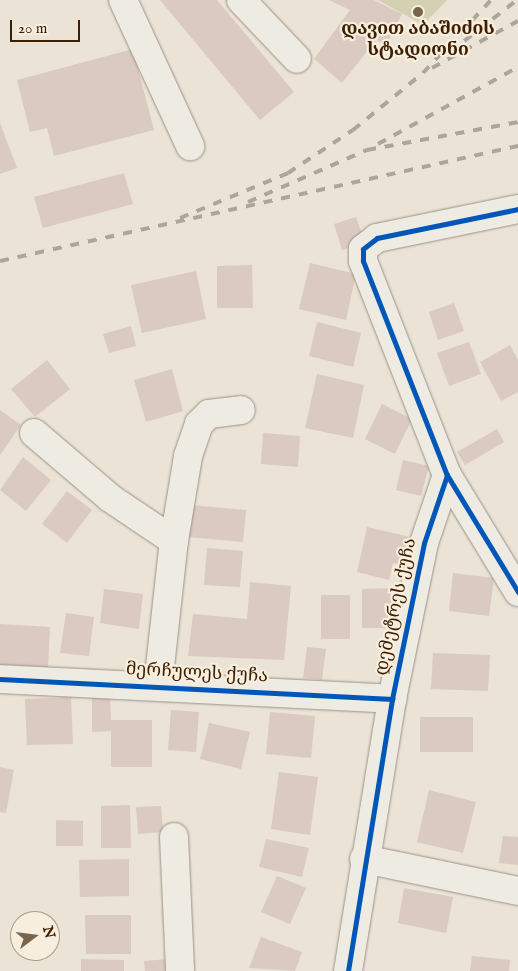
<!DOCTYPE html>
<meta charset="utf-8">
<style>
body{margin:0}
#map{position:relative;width:518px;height:971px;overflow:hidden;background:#ebe3d5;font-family:"IM FELL English","Noto Serif Georgian",serif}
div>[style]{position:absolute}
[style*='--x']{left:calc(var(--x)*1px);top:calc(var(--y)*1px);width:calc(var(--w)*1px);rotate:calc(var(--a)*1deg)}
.green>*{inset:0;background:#d2d2b2}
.building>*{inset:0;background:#dacac1}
.roads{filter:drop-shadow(0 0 1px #9b9286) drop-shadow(0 0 1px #9b9286)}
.minor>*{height:28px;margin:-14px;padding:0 14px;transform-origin:14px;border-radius:14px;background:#eeebe3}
.rail>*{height:4px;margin-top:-2px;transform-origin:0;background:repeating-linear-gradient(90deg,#aba59c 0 9px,transparent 0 18px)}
.cycleway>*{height:5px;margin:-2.5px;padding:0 2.5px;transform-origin:2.5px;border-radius:2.5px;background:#0057b8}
.dots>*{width:14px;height:14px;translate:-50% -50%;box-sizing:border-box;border:2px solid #f8eedd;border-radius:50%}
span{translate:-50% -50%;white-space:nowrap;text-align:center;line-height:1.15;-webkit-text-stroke:4.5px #f8eedd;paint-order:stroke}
.poi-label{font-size:18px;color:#3b1f03;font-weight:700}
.street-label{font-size:18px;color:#3b1f03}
.north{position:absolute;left:10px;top:911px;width:50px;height:50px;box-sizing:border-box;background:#f8eedd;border:1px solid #ac9b86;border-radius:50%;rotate:75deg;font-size:14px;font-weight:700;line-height:20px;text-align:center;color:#3b1f03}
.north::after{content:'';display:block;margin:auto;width:18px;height:22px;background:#79644c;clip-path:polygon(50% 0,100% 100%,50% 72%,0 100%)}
.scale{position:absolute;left:10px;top:20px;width:70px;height:22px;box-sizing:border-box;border:2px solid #3b1f03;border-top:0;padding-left:6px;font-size:15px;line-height:18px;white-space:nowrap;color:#3b1f03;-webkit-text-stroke:4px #f8eedd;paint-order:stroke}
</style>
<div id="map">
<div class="green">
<div style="clip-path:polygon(378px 0,447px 0,423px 25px)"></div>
</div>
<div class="building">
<div style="clip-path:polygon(160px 0,217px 0,294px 92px,260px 120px)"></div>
<div style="clip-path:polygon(329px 0,374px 0,402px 14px,386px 45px,376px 40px,342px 83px,314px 59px,350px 10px)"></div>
<div style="clip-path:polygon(133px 49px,154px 130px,54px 156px,47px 128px,30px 132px,17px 80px)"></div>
<div style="clip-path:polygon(0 123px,17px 168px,0 174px)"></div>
<div style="clip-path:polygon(124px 173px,133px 204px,43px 228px,34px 197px)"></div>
<div style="clip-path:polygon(356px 217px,365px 243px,342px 250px,334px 224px)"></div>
<div style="clip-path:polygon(310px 263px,356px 274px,346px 320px,299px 309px)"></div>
<div style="clip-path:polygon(252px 265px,253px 308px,217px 308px,217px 266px)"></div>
<div style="clip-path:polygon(196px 271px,206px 319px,142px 333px,131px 285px)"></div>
<div style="clip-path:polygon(454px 303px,464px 331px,438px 340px,429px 312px)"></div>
<div style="clip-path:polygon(317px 322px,361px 333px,353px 367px,309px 356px)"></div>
<div style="clip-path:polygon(131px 326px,136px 346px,109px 353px,103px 334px)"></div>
<div style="clip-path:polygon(469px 342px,481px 374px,449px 386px,437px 353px)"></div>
<div style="clip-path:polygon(510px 345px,518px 360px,518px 392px,501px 401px,480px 362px)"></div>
<div style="clip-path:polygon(47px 360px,70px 389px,35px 417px,11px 389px)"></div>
<div style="clip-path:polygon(172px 369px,183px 411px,146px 422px,134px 380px)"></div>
<div style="clip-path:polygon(317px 374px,364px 385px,353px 438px,305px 428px)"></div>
<div style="clip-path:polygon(382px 404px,412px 419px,395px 454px,365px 439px)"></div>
<div style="clip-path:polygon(0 410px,21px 425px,0 455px)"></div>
<div style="clip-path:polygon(497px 429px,504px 442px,465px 465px,457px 452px)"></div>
<div style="clip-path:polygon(263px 433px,300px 436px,298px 467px,261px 464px)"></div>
<div style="clip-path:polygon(23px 457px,51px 480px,26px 511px,0 490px)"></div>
<div style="clip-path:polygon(403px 460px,429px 466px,421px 496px,396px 490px)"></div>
<div style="clip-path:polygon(67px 491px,92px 510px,67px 543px,42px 524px)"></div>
<div style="clip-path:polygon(190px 505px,246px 510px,243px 542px,187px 537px)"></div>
<div style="clip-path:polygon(367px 527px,410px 537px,403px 565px,393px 563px,389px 580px,357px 572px)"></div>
<div style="clip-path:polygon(207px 548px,243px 551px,240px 587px,204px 585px)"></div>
<div style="clip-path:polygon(453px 573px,494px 578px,489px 616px,449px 611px)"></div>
<div style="clip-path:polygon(250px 582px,291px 586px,284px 660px,188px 656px,193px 614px,247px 619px)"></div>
<div style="clip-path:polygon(398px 588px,399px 628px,362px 628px,362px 589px)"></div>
<div style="clip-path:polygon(104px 589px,143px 594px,139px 629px,100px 623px)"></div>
<div style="clip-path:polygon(321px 595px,350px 595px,350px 639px,321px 639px)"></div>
<div style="clip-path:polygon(66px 613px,94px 617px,89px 656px,60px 653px)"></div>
<div style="clip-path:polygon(0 624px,50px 627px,48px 668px,0 666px)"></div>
<div style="clip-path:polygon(307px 647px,326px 649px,322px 680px,303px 678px)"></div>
<div style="clip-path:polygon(433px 653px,490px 655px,488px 691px,431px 689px)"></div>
<div style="clip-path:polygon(92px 694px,110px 694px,111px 720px,152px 720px,152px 767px,111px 767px,111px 731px,92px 732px)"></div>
<div style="clip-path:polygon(71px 697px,73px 744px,27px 745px,25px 699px)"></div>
<div style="clip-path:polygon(171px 710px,199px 712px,196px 752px,168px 750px)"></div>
<div style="clip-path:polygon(270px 712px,315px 716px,311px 758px,266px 754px)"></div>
<div style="clip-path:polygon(420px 717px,473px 717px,473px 752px,420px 752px)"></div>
<div style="clip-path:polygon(209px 723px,250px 732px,241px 769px,200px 759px)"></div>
<div style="clip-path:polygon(0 767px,14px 770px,6px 813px,0 812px)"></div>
<div style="clip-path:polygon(279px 772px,318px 777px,310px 835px,271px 829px)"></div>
<div style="clip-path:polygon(429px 790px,476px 802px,463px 853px,417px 842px)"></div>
<div style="clip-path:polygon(130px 805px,131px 848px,101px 848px,101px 806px)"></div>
<div style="clip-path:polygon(161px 806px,163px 832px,138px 834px,136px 807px)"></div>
<div style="clip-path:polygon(56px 820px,83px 821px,83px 846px,56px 846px)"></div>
<div style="clip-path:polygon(503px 836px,518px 837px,518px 865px,499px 863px)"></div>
<div style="clip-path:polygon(266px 839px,309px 848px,302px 877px,259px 867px)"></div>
<div style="clip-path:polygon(129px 859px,129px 896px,80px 897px,79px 860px)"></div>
<div style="clip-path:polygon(277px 876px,306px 888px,290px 924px,261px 912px)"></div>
<div style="clip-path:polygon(404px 888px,453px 897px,446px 933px,398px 923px)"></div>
<div style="clip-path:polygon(85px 915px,131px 915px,131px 954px,86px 954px)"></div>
<div style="clip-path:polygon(261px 937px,302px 952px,295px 971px,249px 968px)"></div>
<div style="clip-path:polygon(472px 956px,510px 960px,509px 971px,470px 971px)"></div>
<div style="clip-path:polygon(81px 959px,124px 960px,124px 971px,81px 971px)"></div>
<div style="clip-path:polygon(169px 959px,170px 971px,145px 971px,144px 961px)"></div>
</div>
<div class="roads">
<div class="minor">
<div style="--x:123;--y:0;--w:161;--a:65.3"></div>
<div style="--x:241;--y:0;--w:81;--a:46.5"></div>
<div style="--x:518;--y:209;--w:144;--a:168.4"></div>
<div style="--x:377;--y:238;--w:18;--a:142"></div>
<div style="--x:363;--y:249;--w:12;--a:90"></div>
<div style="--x:363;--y:261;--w:230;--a:68.6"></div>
<div style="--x:447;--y:475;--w:137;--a:58.7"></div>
<div style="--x:34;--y:433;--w:100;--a:40.5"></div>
<div style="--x:110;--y:498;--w:77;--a:33.9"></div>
<div style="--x:0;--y:679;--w:393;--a:2.9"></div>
<div style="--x:158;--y:685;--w:145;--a:-83.7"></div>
<div style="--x:174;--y:541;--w:86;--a:-80.6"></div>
<div style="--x:188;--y:456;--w:34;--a:-71"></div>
<div style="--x:199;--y:424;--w:14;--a:-45"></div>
<div style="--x:209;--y:414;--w:32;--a:-7"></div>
<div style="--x:174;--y:837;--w:134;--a:87.4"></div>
<div style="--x:364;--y:859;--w:157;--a:11.7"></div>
<div style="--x:348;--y:971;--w:276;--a:-80.8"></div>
<div style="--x:392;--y:699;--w:159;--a:-78.4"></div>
<div style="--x:424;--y:543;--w:72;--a:-71.3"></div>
</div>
</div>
<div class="rail">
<div style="--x:450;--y:52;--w:85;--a:-37.8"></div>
<div style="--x:432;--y:68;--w:98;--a:-28.7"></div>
<div style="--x:378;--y:144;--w:160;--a:-28.8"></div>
<div style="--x:248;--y:202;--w:130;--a:-23.6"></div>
<div style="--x:367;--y:150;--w:154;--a:-10.5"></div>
<div style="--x:180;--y:218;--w:117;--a:-22.6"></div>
<div style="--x:288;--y:173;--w:78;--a:-33.5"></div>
<div style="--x:353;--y:130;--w:90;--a:-39.2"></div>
<div style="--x:423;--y:73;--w:100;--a:-47"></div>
<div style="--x:0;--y:261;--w:531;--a:-12.52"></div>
</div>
<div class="cycleway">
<div style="--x:518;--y:209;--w:144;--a:168.4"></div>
<div style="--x:377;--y:238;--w:18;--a:142"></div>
<div style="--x:363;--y:249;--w:12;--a:90"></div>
<div style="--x:363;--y:261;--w:230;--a:68.6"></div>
<div style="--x:447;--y:475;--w:137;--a:58.7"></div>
<div style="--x:0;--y:679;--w:393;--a:2.9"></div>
<div style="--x:348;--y:971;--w:276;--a:-80.8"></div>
<div style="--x:392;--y:699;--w:159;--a:-78.4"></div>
<div style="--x:424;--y:543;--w:72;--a:-71.3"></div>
</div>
<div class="dots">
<div style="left:418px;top:12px;background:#79644c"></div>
</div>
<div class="poi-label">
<span style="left:418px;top:41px">დავით აბაშიძის<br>სტადიონი</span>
</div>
<div class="street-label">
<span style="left:397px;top:607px;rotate:-78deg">დემეტრეს ქუჩა</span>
<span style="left:197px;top:674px;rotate:3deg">მერჩულეს ქუჩა</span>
</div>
<div class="north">N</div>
<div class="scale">20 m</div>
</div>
